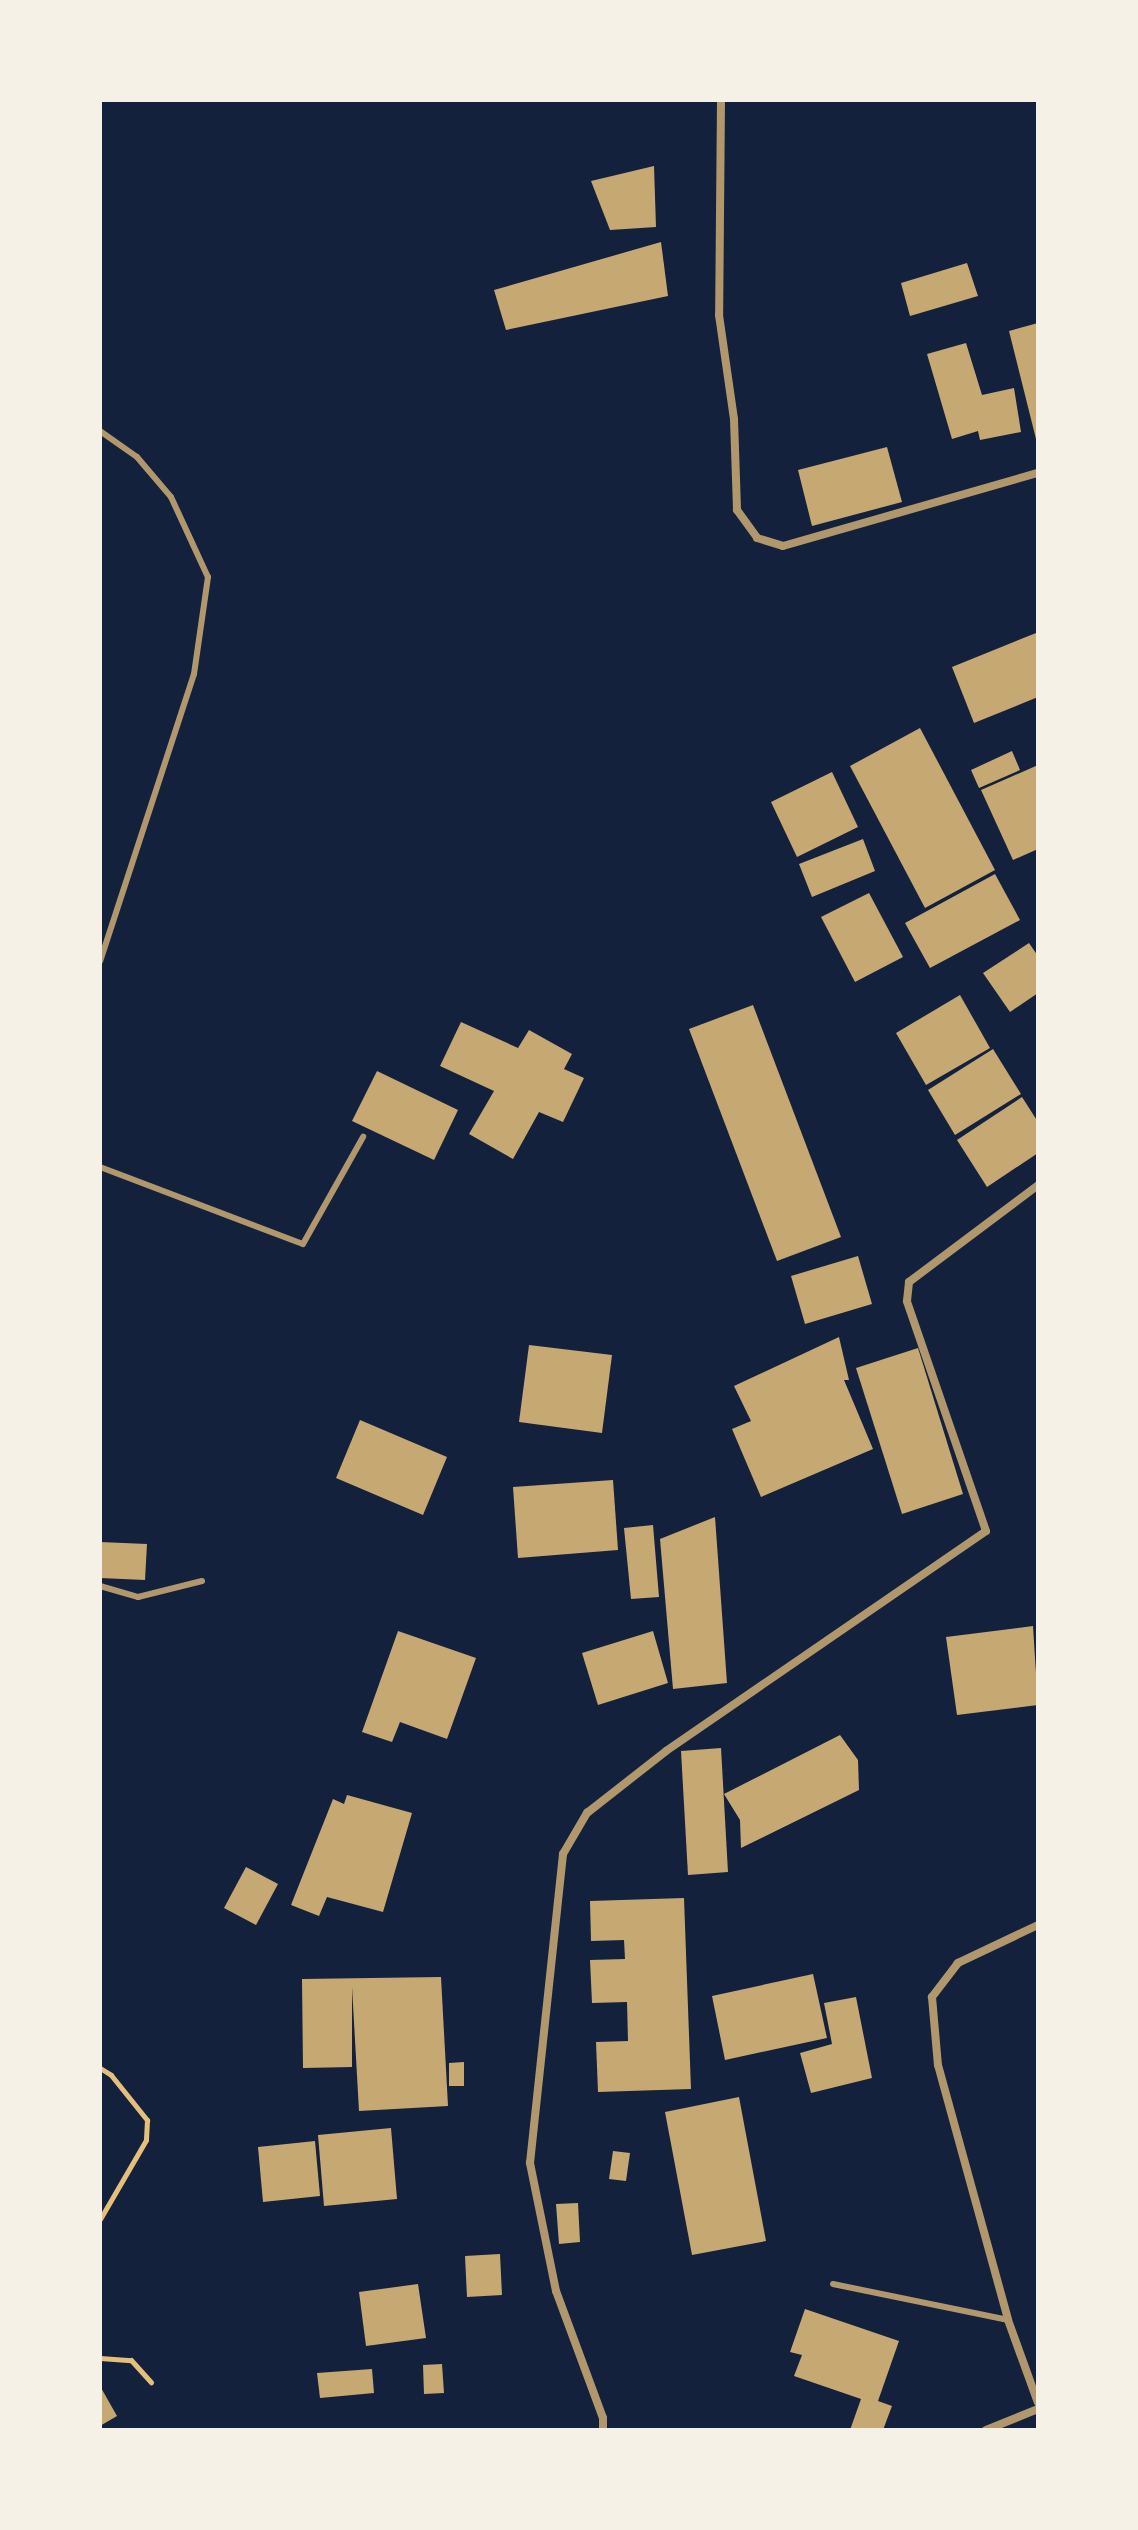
<!DOCTYPE html>
<style>
body{margin:0}
#map{position:relative;width:1138px;height:2530px;overflow:hidden;background:#14213d;font-family:Spectral,serif}
div>[style]{position:absolute}
[style*='--x']{left:calc(var(--x)*1px);top:calc(var(--y)*1px);width:calc(var(--w)*1px);rotate:calc(var(--a)*1deg)}
.building>*{inset:0;background:#c6a872}
.path>*{height:5px;margin:-2.5px;padding:0 2.5px;transform-origin:2.5px;border-radius:2.5px;background:#e5c07b}
.service>*{height:6px;margin:-3px;padding:0 3px;transform-origin:3px;border-radius:3px;background:#b1986c}
.minor>*{height:8px;margin:-4px;padding:0 4px;transform-origin:4px;border-radius:4px;background:#b1986c}
span{translate:-50% -50%;white-space:nowrap;text-align:center;line-height:1.15;-webkit-text-stroke:7px #f6f1e7;paint-order:stroke}
.frame{position:absolute;inset:0;border:102px solid #f6f1e7;pointer-events:none}
</style>
<div id="map">
<div class="building">
<div style="clip-path:polygon(654px 166px,656px 227px,610px 230px,591px 181px)"></div>
<div style="clip-path:polygon(661px 242px,668px 296px,506px 330px,494px 290px)"></div>
<div style="clip-path:polygon(967px 263px,978px 296px,910px 316px,901px 283px)"></div>
<div style="clip-path:polygon(1038px 323px,1038px 442px,1037px 443px,1009px 331px)"></div>
<div style="clip-path:polygon(966px 343px,982px 395px,1014px 388px,1021px 432px,980px 440px,978px 431px,952px 439px,927px 354px)"></div>
<div style="clip-path:polygon(887px 447px,902px 502px,812px 526px,798px 470px)"></div>
<div style="clip-path:polygon(1036px 633px,1038px 697px,974px 723px,952px 667px)"></div>
<div style="clip-path:polygon(920px 728px,995px 870px,925px 908px,850px 766px)"></div>
<div style="clip-path:polygon(1012px 751px,1020px 770px,979px 788px,971px 770px)"></div>
<div style="clip-path:polygon(1038px 765px,1038px 849px,1013px 860px,981px 790px)"></div>
<div style="clip-path:polygon(832px 772px,858px 827px,797px 857px,771px 802px)"></div>
<div style="clip-path:polygon(863px 839px,875px 871px,812px 897px,799px 864px)"></div>
<div style="clip-path:polygon(995px 874px,1020px 920px,930px 968px,905px 923px)"></div>
<div style="clip-path:polygon(869px 893px,903px 957px,855px 982px,821px 917px)"></div>
<div style="clip-path:polygon(1029px 943px,1038px 956px,1038px 993px,1010px 1012px,983px 973px)"></div>
<div style="clip-path:polygon(960px 995px,990px 1048px,926px 1085px,896px 1033px)"></div>
<div style="clip-path:polygon(753px 1005px,841px 1237px,777px 1261px,689px 1029px)"></div>
<div style="clip-path:polygon(461px 1022px,518px 1048px,529px 1030px,572px 1054px,564px 1069px,584px 1078px,563px 1122px,539px 1112px,513px 1159px,469px 1134px,494px 1091px,440px 1066px)"></div>
<div style="clip-path:polygon(993px 1049px,1021px 1094px,955px 1135px,928px 1090px)"></div>
<div style="clip-path:polygon(377px 1071px,458px 1110px,434px 1160px,352px 1121px)"></div>
<div style="clip-path:polygon(1022px 1097px,1038px 1122px,1038px 1153px,987px 1187px,957px 1140px)"></div>
<div style="clip-path:polygon(858px 1256px,872px 1304px,805px 1324px,791px 1276px)"></div>
<div style="clip-path:polygon(839px 1337px,849px 1380px,844px 1380px,873px 1449px,761px 1497px,732px 1429px,751px 1421px,734px 1386px)"></div>
<div style="clip-path:polygon(529px 1345px,612px 1355px,602px 1433px,519px 1422px)"></div>
<div style="clip-path:polygon(918px 1348px,963px 1494px,902px 1514px,856px 1368px)"></div>
<div style="clip-path:polygon(360px 1420px,447px 1457px,423px 1515px,336px 1478px)"></div>
<div style="clip-path:polygon(613px 1480px,618px 1550px,518px 1558px,513px 1487px)"></div>
<div style="clip-path:polygon(715px 1517px,727px 1683px,673px 1689px,660px 1539px)"></div>
<div style="clip-path:polygon(653px 1525px,659px 1597px,631px 1599px,624px 1528px)"></div>
<div style="clip-path:polygon(100px 1542px,147px 1544px,145px 1580px,100px 1578px)"></div>
<div style="clip-path:polygon(1033px 1626px,1038px 1705px,957px 1715px,946px 1637px)"></div>
<div style="clip-path:polygon(398px 1631px,476px 1658px,447px 1739px,400px 1722px,392px 1742px,362px 1732px)"></div>
<div style="clip-path:polygon(653px 1631px,668px 1683px,598px 1705px,582px 1653px)"></div>
<div style="clip-path:polygon(840px 1735px,858px 1760px,859px 1790px,741px 1848px,740px 1820px,724px 1794px)"></div>
<div style="clip-path:polygon(721px 1748px,728px 1872px,688px 1875px,681px 1751px)"></div>
<div style="clip-path:polygon(347px 1795px,412px 1813px,383px 1912px,327px 1897px,319px 1916px,291px 1905px,333px 1799px,344px 1804px)"></div>
<div style="clip-path:polygon(246px 1867px,278px 1884px,256px 1925px,224px 1908px)"></div>
<div style="clip-path:polygon(684px 1898px,691px 2089px,598px 2092px,596px 2042px,628px 2041px,627px 2002px,592px 2003px,590px 1960px,625px 1959px,624px 1940px,591px 1941px,590px 1901px)"></div>
<div style="clip-path:polygon(813px 1974px,827px 2038px,725px 2060px,712px 1996px)"></div>
<div style="clip-path:polygon(441px 1977px,448px 2106px,359px 2111px,352px 1987px,352px 2067px,303px 2068px,302px 1979px)"></div>
<div style="clip-path:polygon(856px 1997px,872px 2078px,811px 2093px,800px 2053px,832px 2044px,824px 2003px)"></div>
<div style="clip-path:polygon(464px 2062px,464px 2086px,449px 2086px,449px 2063px)"></div>
<div style="clip-path:polygon(739px 2097px,766px 2241px,692px 2255px,665px 2112px)"></div>
<div style="clip-path:polygon(391px 2128px,397px 2199px,324px 2206px,318px 2135px)"></div>
<div style="clip-path:polygon(315px 2141px,320px 2196px,263px 2202px,258px 2147px)"></div>
<div style="clip-path:polygon(613px 2151px,630px 2153px,626px 2181px,609px 2179px)"></div>
<div style="clip-path:polygon(578px 2203px,580px 2242px,559px 2244px,556px 2204px)"></div>
<div style="clip-path:polygon(500px 2254px,502px 2295px,467px 2297px,465px 2256px)"></div>
<div style="clip-path:polygon(418px 2284px,426px 2338px,366px 2346px,359px 2292px)"></div>
<div style="clip-path:polygon(805px 2309px,899px 2341px,878px 2401px,892px 2406px,883px 2430px,850px 2430px,861px 2399px,794px 2376px,802px 2355px,790px 2352px)"></div>
<div style="clip-path:polygon(442px 2364px,444px 2393px,424px 2394px,423px 2365px)"></div>
<div style="clip-path:polygon(372px 2369px,374px 2393px,320px 2398px,317px 2373px)"></div>
<div style="clip-path:polygon(100px 2386px,117px 2416px,100px 2426px)"></div>
</div>
<div class="path">
<div style="--x:100;--y:2068;--w:13;--a:32"></div>
<div style="--x:111;--y:2075;--w:58;--a:51.3"></div>
<div style="--x:147;--y:2120;--w:20;--a:93"></div>
<div style="--x:146;--y:2140;--w:91;--a:120.2"></div>
<div style="--x:100;--y:2358;--w:31;--a:4"></div>
<div style="--x:131;--y:2360;--w:30;--a:48"></div>
</div>
<div class="service">
<div style="--x:100;--y:431;--w:45;--a:35.1"></div>
<div style="--x:137;--y:457;--w:52;--a:49.6"></div>
<div style="--x:171;--y:497;--w:88;--a:65.2"></div>
<div style="--x:208;--y:577;--w:98;--a:98.2"></div>
<div style="--x:194;--y:674;--w:302;--a:108.1"></div>
<div style="--x:100;--y:1167;--w:217;--a:20.8"></div>
<div style="--x:303;--y:1244;--w:123;--a:-60.7"></div>
<div style="--x:100;--y:1586;--w:40;--a:16"></div>
<div style="--x:138;--y:1597;--w:66;--a:-14"></div>
<div style="--x:833;--y:2284;--w:179;--a:11.6"></div>
</div>
<div class="minor">
<div style="--x:721;--y:100;--w:215;--a:90.5"></div>
<div style="--x:719;--y:315;--w:105;--a:81.8"></div>
<div style="--x:734;--y:419;--w:91;--a:88.1"></div>
<div style="--x:737;--y:510;--w:34;--a:54"></div>
<div style="--x:757;--y:538;--w:27;--a:17"></div>
<div style="--x:783;--y:546;--w:265;--a:-16"></div>
<div style="--x:1038;--y:1925;--w:89;--a:154.6"></div>
<div style="--x:958;--y:1963;--w:43;--a:127.4"></div>
<div style="--x:932;--y:1997;--w:68;--a:85"></div>
<div style="--x:938;--y:2065;--w:264;--a:74.6"></div>
<div style="--x:1008;--y:2320;--w:88;--a:70.1"></div>
<div style="--x:603;--y:2430;--w:12;--a:-90"></div>
<div style="--x:603;--y:2418;--w:135;--a:-110.3"></div>
<div style="--x:556;--y:2291;--w:131;--a:-101.5"></div>
<div style="--x:530;--y:2163;--w:311;--a:-83.9"></div>
<div style="--x:563;--y:1854;--w:48;--a:-59.7"></div>
<div style="--x:587;--y:1813;--w:100;--a:-38.1"></div>
<div style="--x:666;--y:1751;--w:388;--a:-34.5"></div>
<div style="--x:986;--y:1531;--w:243;--a:-109"></div>
<div style="--x:907;--y:1301;--w:19;--a:-84"></div>
<div style="--x:909;--y:1282;--w:161;--a:-36.9"></div>
<div style="--x:986;--y:2430;--w:56;--a:-22"></div>
</div>
<div class="frame"></div>
</div>
